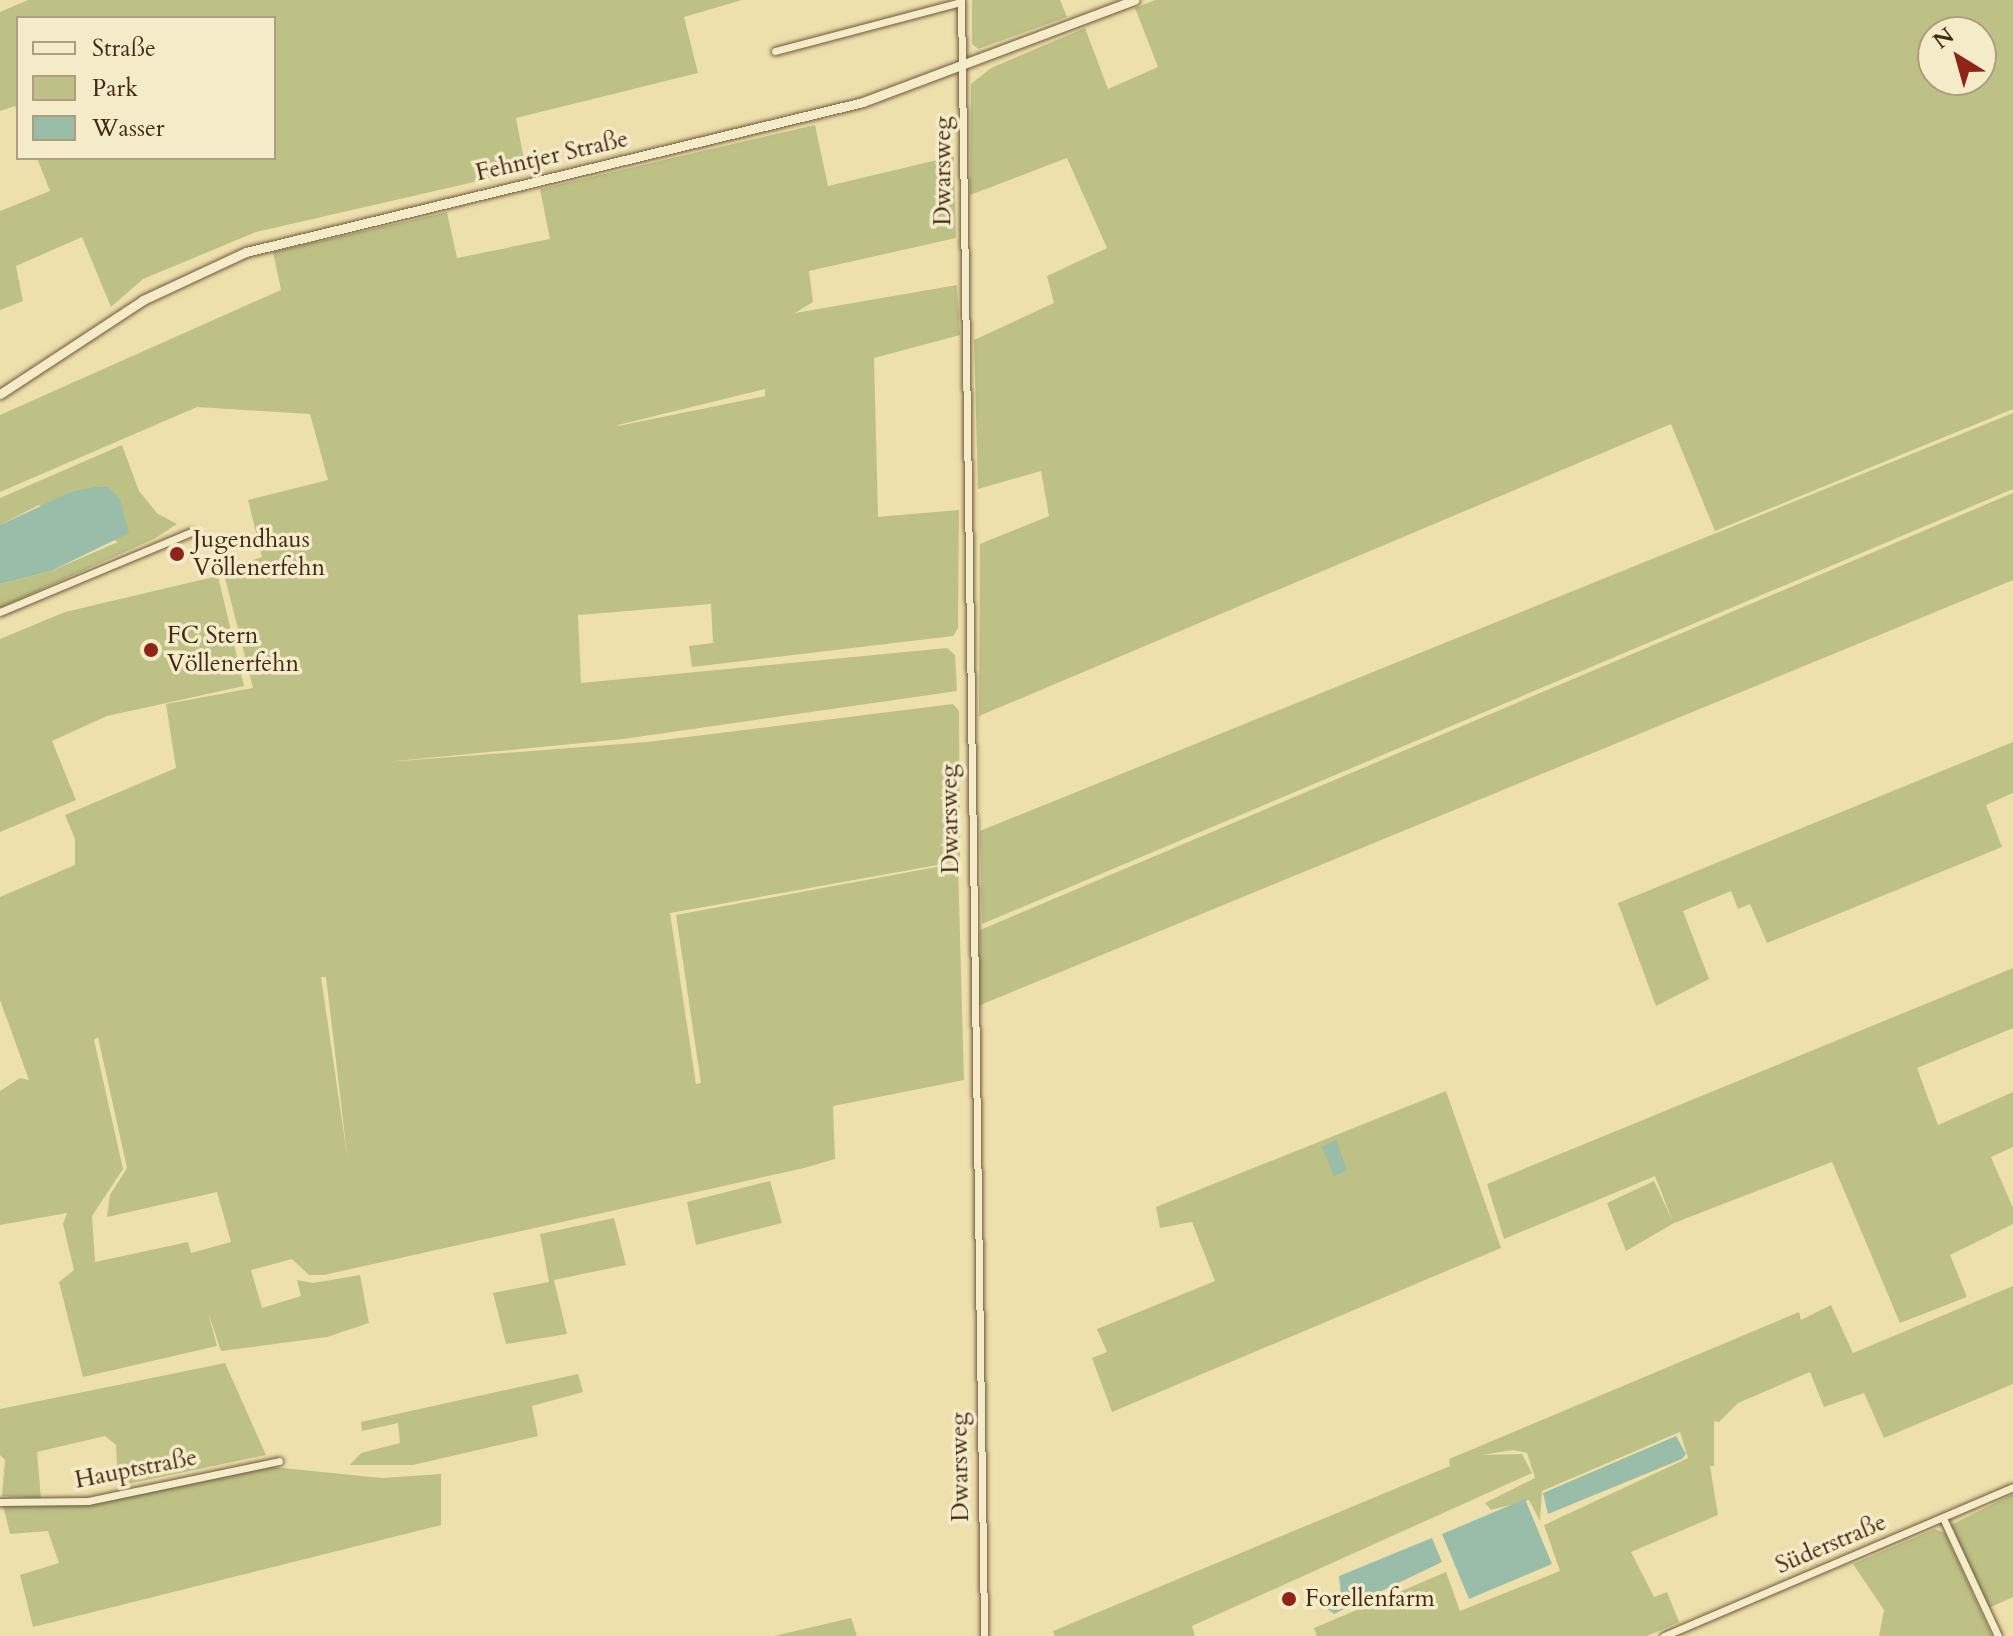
<!DOCTYPE html>
<meta charset="utf-8">
<style>
body{margin:0}
#map{position:relative;width:2013px;height:1636px;overflow:hidden;background:#eee0ac;font-family:Cardo,serif}
div>[style]{position:absolute}
[style*='--x']{left:calc(var(--x)*1px);top:calc(var(--y)*1px);width:calc(var(--w)*1px);rotate:calc(var(--a)*1deg)}
.green>*{inset:0;background:#bdc186}
.water>*{inset:0;background:#99bda8}
.roads{filter:drop-shadow(0 0 2px #6f573c) drop-shadow(0 0 2px #6f573c)}
.minor>*{height:7px;margin:-3.5px;padding:0 3.5px;transform-origin:3.5px;border-radius:3.5px;background:#f4ebc9}
.tertiary>*{height:9px;margin:-4.5px;padding:0 4.5px;transform-origin:4.5px;border-radius:4.5px;background:#f4ebc9}
.dots>*{width:22px;height:22px;translate:-50% -50%;box-sizing:border-box;border:4px solid #f4ebc9;border-radius:50%}
span{translate:-50% -50%;white-space:nowrap;text-align:center;line-height:1.15;-webkit-text-stroke:7px #f4ebc9;paint-order:stroke}
.street-label{font-size:24px;color:#452916}
.poi-label{font-size:24px;color:#452916}
.left{translate:0 -50%;text-align:left}
.legend{position:absolute;left:16px;top:16px;width:260px;height:144px;box-sizing:border-box;background:#f4ebc9;border:2px solid #ae9d81;margin:0;padding:10px 14px;list-style:none;font-size:24px;color:#452916}
.legend li{display:flex;align-items:center;gap:16px;height:40px}
.legend b{width:40px;border:2px solid #ae9d81}
.north{position:absolute;left:1917px;top:16px;width:80px;height:80px;box-sizing:border-box;background:#f4ebc9;border:2px solid #ae9d81;border-radius:50%;rotate:323deg;font-size:22px;font-weight:700;line-height:32px;text-align:center;color:#452916}
.north::after{content:'';display:block;margin:auto;width:28px;height:36px;background:#8f2418;clip-path:polygon(50% 0,100% 100%,50% 72%,0 100%)}
</style>
<div id="map">
<div class="green">
<div style="clip-path:polygon(28px 0,742px 0,684px 17px,698px 73px,516px 118px,526px 170px,256px 232px,143px 279px,111px 307px,82px 237px,16px 266px,23px 301px,0 310px,0 211px,50px 191px,37px 158px,274px 158px,274px 18px,18px 18px,18px 113px,15px 106px,0 111px,0 12px)"></div>
<div style="clip-path:polygon(972px 0,1060px 0,1067px 17px,978px 49px,972px 44px)"></div>
<div style="clip-path:polygon(evenodd,1155px 0,2013px 0,2013px 409px,1715px 531px,1671px 424px,979px 716px,980px 544px,1049px 516px,1041px 471px,978px 489px,974px 340px,1054px 303px,1047px 276px,1107px 248px,1067px 158px,970px 195px,971px 84px,991px 68px,1085px 28px,1108px 89px,1158px 67px,1135px 8px,1155px 0,1981px 32px,1981px 80px,1933px 80px,1933px 32px,1981px 32px)"></div>
<div style="clip-path:polygon(evenodd,815px 125px,828px 186px,954px 156px,956px 238px,809px 271px,813px 302px,795px 313px,957px 285px,960px 335px,874px 358px,878px 517px,959px 510px,958px 628px,953px 636px,692px 667px,689px 646px,713px 643px,711px 604px,578px 615px,581px 683px,947px 648px,955px 655px,957px 691px,623px 739px,386px 762px,647px 742px,953px 704px,959px 711px,960px 861px,670px 913px,696px 1084px,701px 1083px,676px 915px,958px 863px,964px 1080px,833px 1106px,835px 1159px,804px 1168px,324px 1275px,309px 1275px,292px 1259px,251px 1270px,262px 1308px,301px 1296px,297px 1280px,313px 1283px,360px 1275px,369px 1323px,327px 1337px,221px 1351px,208px 1312px,217px 1346px,83px 1377px,59px 1282px,74px 1270px,63px 1224px,67px 1213px,0 1225px,0 1091px,20px 1078px,29px 1080px,0 1000px,0 897px,75px 865px,75px 839px,65px 815px,176px 768px,166px 704px,253px 688px,223px 570px,262px 557px,248px 500px,328px 480px,310px 414px,197px 407px,0 492px,0 415px,281px 290px,273px 252px,447px 212px,457px 258px,550px 239px,540px 189px,815px 125px,765px 389px,765px 396px,618px 426px,618px 425px,765px 389px,815px 125px,321px 977px,326px 977px,348px 1162px,348px 1161px,321px 977px,815px 125px,98px 1037px,127px 1168px,110px 1195px,107px 1217px,217px 1192px,231px 1242px,191px 1253px,188px 1242px,95px 1262px,92px 1216px,123px 1169px,94px 1040px,98px 1037px)"></div>
<div style="clip-path:polygon(2013px 413px,2013px 489px,982px 924px,980px 831px)"></div>
<div style="clip-path:polygon(122px 445px,139px 491px,158px 514px,177px 524px,154px 539px,0 608px,0 584px,51px 571px,118px 542px,39px 505px,0 525px,0 498px)"></div>
<div style="clip-path:polygon(2013px 493px,2013px 580px,978px 1006px,980px 930px)"></div>
<div style="clip-path:polygon(218px 576px,244px 686px,107px 716px,52px 741px,76px 800px,0 832px,0 639px,65px 612px)"></div>
<div style="clip-path:polygon(2013px 742px,2013px 793px,1986px 805px,2002px 847px,1767px 943px,1750px 904px,1738px 909px,1731px 891px,1683px 911px,1709px 979px,1656px 1006px,1618px 903px)"></div>
<div style="clip-path:polygon(2013px 968px,2013px 1028px,1917px 1068px,1938px 1125px,2013px 1092px,2013px 1147px,1991px 1157px,2013px 1208px,2013px 1224px,1950px 1255px,1967px 1297px,1900px 1323px,1832px 1162px,1674px 1223px,1626px 1251px,1607px 1203px,1654px 1181px,1673px 1222px,1655px 1176px,1504px 1239px,1487px 1184px)"></div>
<div style="clip-path:polygon(1446px 1091px,1501px 1248px,1112px 1412px,1092px 1358px,1107px 1352px,1097px 1329px,1215px 1281px,1192px 1222px,1160px 1228px,1156px 1207px)"></div>
<div style="clip-path:polygon(770px 1181px,782px 1223px,696px 1245px,687px 1202px)"></div>
<div style="clip-path:polygon(614px 1218px,626px 1265px,554px 1280px,567px 1334px,506px 1344px,493px 1293px,549px 1282px,540px 1234px)"></div>
<div style="clip-path:polygon(2013px 1286px,2013px 1384px,1884px 1438px,1864px 1393px,1824px 1407px,1810px 1372px,1738px 1403px,1719px 1422px,1714px 1421px,1714px 1466px,1710px 1466px,1718px 1515px,1631px 1552px,1654px 1597px,1667px 1592px,1679px 1622px,1647px 1636px,1317px 1636px,1314px 1628px,1446px 1572px,1460px 1611px,1560px 1571px,1544px 1525px,1688px 1458px,1680px 1432px,1542px 1491px,1540px 1521px,1529px 1500px,1491px 1510px,1485px 1503px,1535px 1478px,1527px 1453px,1513px 1450px,1482px 1455px,1522px 1454px,1532px 1473px,1192px 1626px,1195px 1636px,1055px 1636px,1053px 1631px,1450px 1466px,1449px 1459px,1799px 1312px,1801px 1320px,1831px 1305px,1853px 1353px)"></div>
<div style="clip-path:polygon(225px 1363px,266px 1455px,118px 1486px,116px 1445px,105px 1436px,37px 1452px,41px 1499px,2px 1496px,5px 1460px,0 1455px,0 1409px)"></div>
<div style="clip-path:polygon(578px 1374px,583px 1392px,532px 1406px,538px 1436px,413px 1465px,350px 1465px,361px 1453px,400px 1443px,398px 1423px,362px 1431px,361px 1422px)"></div>
<div style="clip-path:polygon(272px 1467px,382px 1478px,441px 1474px,441px 1525px,33px 1627px,20px 1575px,59px 1563px,48px 1531px,10px 1534px,3px 1505px,86px 1504px)"></div>
<div style="clip-path:polygon(2013px 1494px,2013px 1597px,1989px 1608px,1951px 1525px)"></div>
<div style="clip-path:polygon(1935px 1529px,1945px 1533px,1992px 1636px,1879px 1636px,1884px 1610px,1853px 1564px)"></div>
<div style="clip-path:polygon(851px 1618px,857px 1636px,774px 1636px)"></div>
</div>
<div class="water">
<div style="clip-path:polygon(96px 487px,108px 487px,120px 499px,129px 533px,51px 571px,0 584px,0 525px,71px 492px)"></div>
<div style="clip-path:polygon(1336px 1140px,1347px 1170px,1334px 1176px,1322px 1147px)"></div>
<div style="clip-path:polygon(1676px 1436px,1686px 1454px,1682px 1459px,1548px 1514px,1543px 1493px)"></div>
<div style="clip-path:polygon(1525px 1499px,1552px 1564px,1469px 1599px,1442px 1534px)"></div>
<div style="clip-path:polygon(1432px 1538px,1442px 1562px,1334px 1614px,1325px 1607px,1323px 1596px,1341px 1595px,1339px 1576px)"></div>
</div>
<div class="roads">
<div class="minor">
<div style="--x:961;--y:0;--w:1636;--a:89.19"></div>
<div style="--x:775;--y:51;--w:192;--a:-14.8"></div>
<div style="--x:0;--y:612;--w:207;--a:-22.7"></div>
<div style="--x:0;--y:1502;--w:88;--a:-0.7"></div>
<div style="--x:88;--y:1501;--w:195;--a:-11.8"></div>
<div style="--x:1943;--y:1518;--w:130;--a:65"></div>
<div style="--x:1664;--y:1636;--w:379;--a:-23.1"></div>
</div>
<div class="tertiary">
<div style="--x:0;--y:394;--w:171;--a:-33.3"></div>
<div style="--x:143;--y:300;--w:114;--a:-25"></div>
<div style="--x:246;--y:252;--w:635;--a:-13.66"></div>
<div style="--x:863;--y:102;--w:290;--a:-20.6"></div>
</div>
</div>
<div class="dots">
<div style="left:177px;top:554px;background:#8f2418"></div>
<div style="left:151px;top:650px;background:#8f2418"></div>
<div style="left:1289px;top:1599px;background:#8f2418"></div>
</div>
<div class="street-label">
<span style="left:552px;top:156px;rotate:-13deg">Fehntjer Straße</span>
<span style="left:943px;top:171px;rotate:-90deg">Dwarsweg</span>
<span style="left:950px;top:819px;rotate:-91deg">Dwarsweg</span>
<span style="left:960px;top:1467px;rotate:-91deg">Dwarsweg</span>
<span style="left:136px;top:1469px;rotate:-11deg">Hauptstraße</span>
<span style="left:1831px;top:1544px;rotate:-23deg">Süderstraße</span>
</div>
<div class="poi-label">
<span class="left" style="left:193px;top:554px">Jugendhaus<br>Völlenerfehn</span>
<span class="left" style="left:167px;top:650px">FC Stern<br>Völlenerfehn</span>
<span class="left" style="left:1305px;top:1599px">Forellenfarm</span>
</div>
<ul class="legend">
<li><b style="height:10px;background:#f4ebc9"></b>Straße</li>
<li><b style="height:22px;background:#bdc186"></b>Park</li>
<li><b style="height:22px;background:#99bda8"></b>Wasser</li>
</ul>
<div class="north">N</div>
</div>
